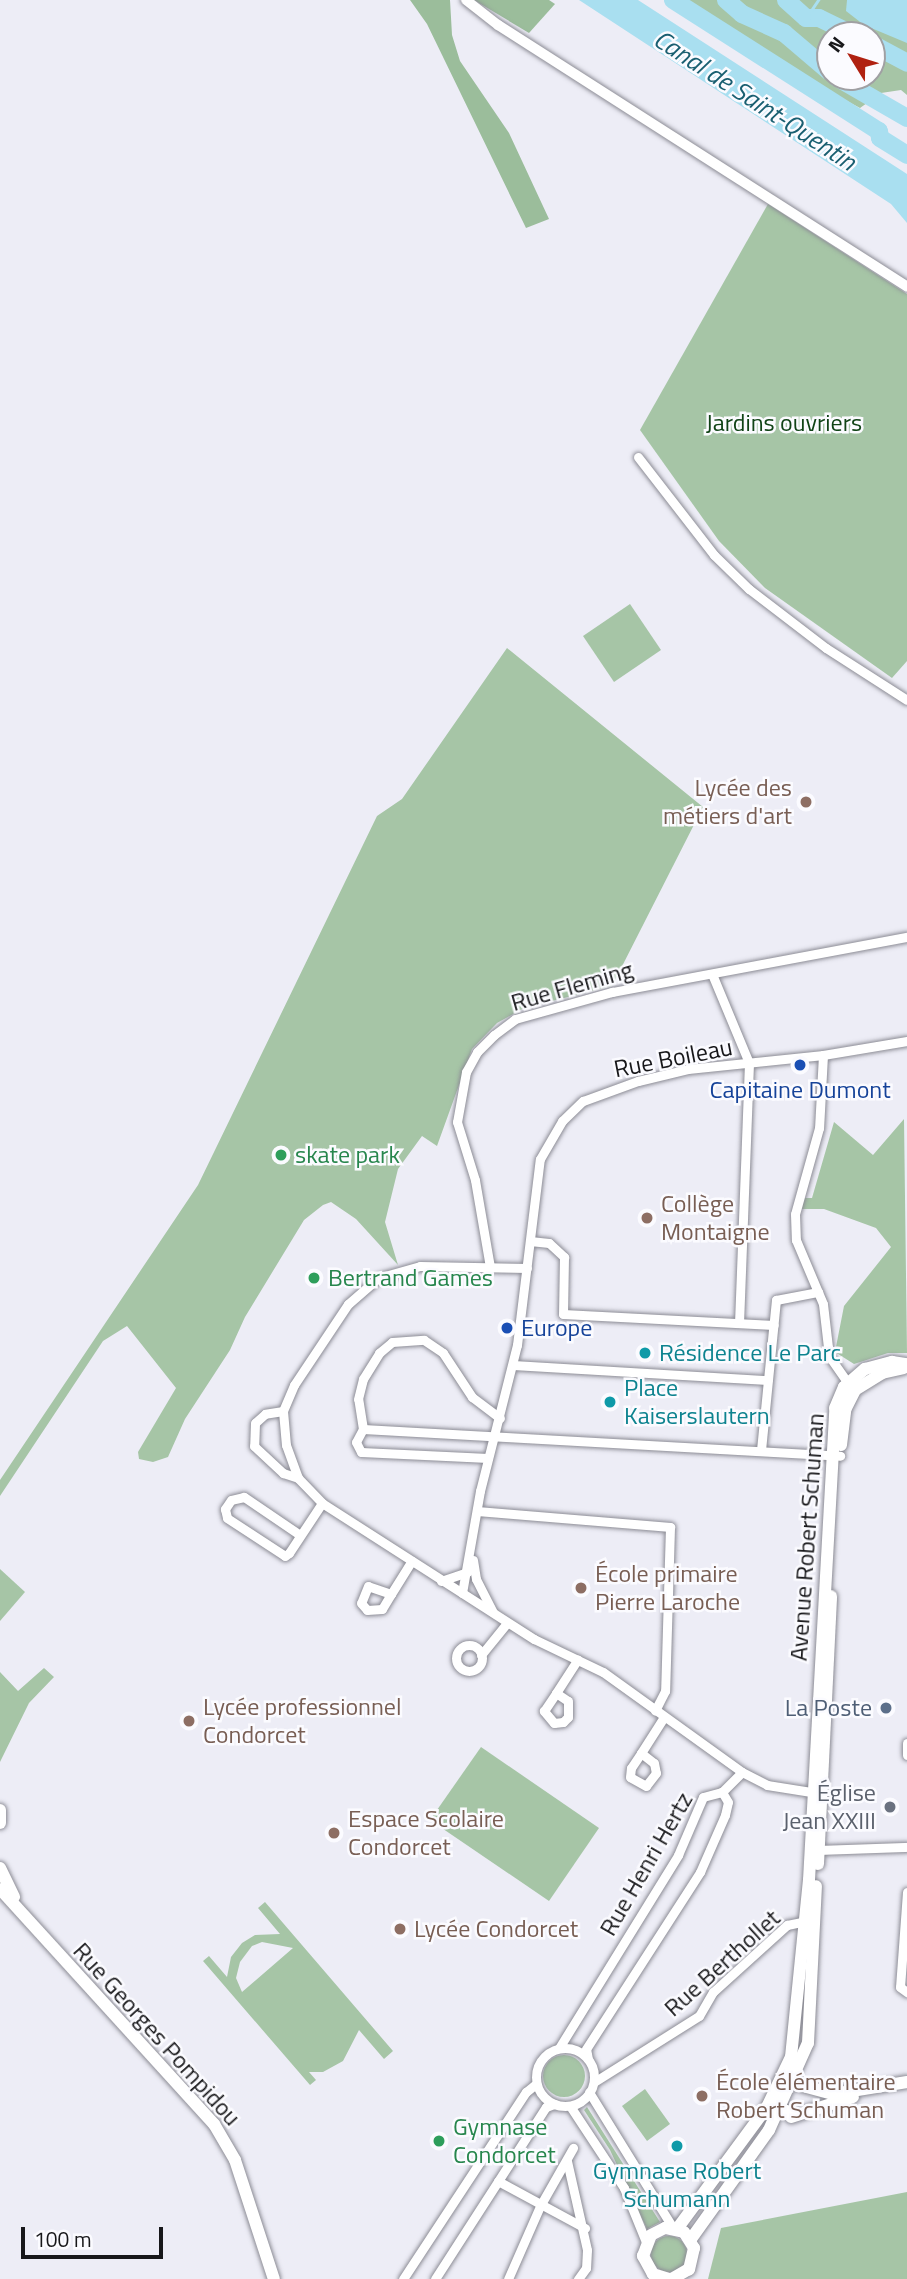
<!DOCTYPE html>
<meta charset="utf-8">
<style>
body{margin:0}
#map{position:relative;width:907px;height:2279px;overflow:hidden;background:#ededf6;font-family:"Titillium Web",sans-serif}
div>[style]{position:absolute}
[style*='--x']{left:calc(var(--x)*1px);top:calc(var(--y)*1px);width:calc(var(--w)*1px);rotate:calc(var(--a)*1deg)}
.green>*{inset:0;background:#a6c5a6}
.round{border-radius:50%}
.forest>*{inset:0;background:#9bbd9b}
.water>*{inset:0;background:#a9dff0}
.stream>*{height:2.5px;margin:-1.25px;padding:0 1.25px;transform-origin:1.25px;border-radius:1.25px;background:#a9dff0}
.river>*{height:18px;margin:-9px;padding:0 9px;transform-origin:9px;border-radius:9px;background:#a9dff0}
.roads{filter:drop-shadow(0 0 2px #8c8c95) drop-shadow(0 0 2px #8c8c95)}
.minor>*{height:9px;margin:-4.5px;padding:0 4.5px;transform-origin:4.5px;border-radius:4.5px;background:#fff}
.minor>.ring{margin:-4.5px;padding:0;box-sizing:content-box;background:none;border:9px solid #fff;border-radius:50%}
.tertiary>*{height:10px;margin:-5px;padding:0 5px;transform-origin:5px;border-radius:5px;background:#fff}
.secondary>*{height:12px;margin:-6px;padding:0 6px;transform-origin:6px;border-radius:6px;background:#fff}
.dots>*{width:19px;height:19px;translate:-50% -50%;box-sizing:border-box;border:4px solid #fbfbff;border-radius:50%}
span{translate:-50% -50%;white-space:nowrap;text-align:center;line-height:1.15;-webkit-text-stroke:5px #fbfbff;paint-order:stroke}
.park-label{font-size:24px;color:#104316}
.education-label{font-size:24px;color:#785e54}
.right{translate:-100% -50%;text-align:right}
.left{translate:0 -50%;text-align:left}
.street-label{font-size:24px;color:#17171a}
.transit-label{font-size:24px;color:#164399}
.leisure-label{font-size:24px;color:#27864d}
.culture-label{font-size:24px;color:#0d838f}
.service-label{font-size:24px;color:#4e5e75}
.worship-label{font-size:24px;color:#5b616d}
.water-label{font-size:26px;color:#195f71;font-style:italic}
.north{position:absolute;left:816px;top:21px;width:70px;height:70px;box-sizing:border-box;background:#fbfbff;border:2px solid #a0a0a3;border-radius:50%;rotate:308deg;font-size:19px;font-weight:700;line-height:28px;text-align:center;color:#17171a}
.north::after{content:'';display:block;margin:auto;width:24px;height:32px;background:#b02111;clip-path:polygon(50% 0,100% 100%,50% 72%,0 100%)}
.scale{position:absolute;left:21px;top:2227px;width:142px;height:32px;box-sizing:border-box;border:4px solid #17171a;border-top:0;padding-left:9px;font-size:21px;line-height:24px;white-space:nowrap;color:#17171a;-webkit-text-stroke:5px #fbfbff;paint-order:stroke}
</style>
<div id="map">
<div class="green">
<div style="clip-path:polygon(evenodd,681px 0,907px 0,907px 95px,901px 90px,881px 93px,860px 108px,793px 72px,681px 0,830px 35px,872px 35px,872px 77px,830px 77px,830px 35px)"></div>
<div style="clip-path:polygon(768px 204px,907px 294px,907px 661px,892px 678px,765px 588px,719px 541px,640px 430px)"></div>
<div style="clip-path:polygon(630px 604px,661px 650px,614px 682px,583px 636px)"></div>
<div style="clip-path:polygon(507px 648px,703px 807px,612px 986px,524px 1008px,497px 1023px,472px 1049px,437px 1146px,422px 1136px,398px 1169px,385px 1222px,398px 1265px,356px 1219px,331px 1202px,323px 1205px,304px 1220px,245px 1317px,230px 1350px,185px 1419px,168px 1457px,153px 1462px,139px 1459px,138px 1452px,176px 1388px,127px 1326px,103px 1341px,0 1496px,0 1480px,198px 1185px,377px 816px,402px 799px)"></div>
<div style="clip-path:polygon(904px 1119px,907px 1353px,888px 1353px,854px 1364px,835px 1352px,844px 1306px,891px 1247px,876px 1228px,824px 1209px,802px 1209px,803px 1204px,805px 1198px,812px 1198px,834px 1122px,873px 1155px)"></div>
<div style="clip-path:polygon(0 1569px,25px 1592px,0 1621px)"></div>
<div style="clip-path:polygon(44px 1668px,54px 1677px,29px 1703px,0 1762px,0 1672px,18px 1691px)"></div>
<div style="clip-path:polygon(481px 1747px,599px 1828px,549px 1901px,430px 1820px)"></div>
<div style="clip-path:polygon(evenodd,265px 1902px,393px 2051px,384px 2059px,359px 2030px,343px 2061px,323px 2072px,309px 2072px,316px 2080px,310px 2085px,203px 1961px,209px 1956px,227px 1977px,231px 1957px,242px 1943px,255px 1935px,280px 1934px,258px 1908px,265px 1902px,262px 1942px,293px 1948px,242px 1992px,236px 1978px,240px 1962px,252px 1946px,262px 1942px)"></div>
<div class="round" style="left:543px;top:2055px;width:42px;height:42px"></div>
<div style="clip-path:polygon(645px 2089px,670px 2124px,647px 2141px,622px 2106px)"></div>
<div style="clip-path:polygon(587px 2107px,660px 2222px,647px 2229px,610px 2150px,584px 2110px)"></div>
<div style="clip-path:polygon(907px 2192px,907px 2279px,708px 2279px,721px 2228px)"></div>
<div class="round" style="left:651px;top:2236px;width:36px;height:36px"></div>
</div>
<div class="forest">
<div style="clip-path:polygon(410px 0,450px 0,452px 35px,460px 61px,509px 133px,549px 219px,526px 228px,427px 24px)"></div>
<div style="clip-path:polygon(474px 0,549px 0,555px 4px,529px 33px)"></div>
</div>
<div class="water">
<div style="clip-path:polygon(579px 0,638px 0,907px 174px,907px 223px,891px 204px)"></div>
<div style="clip-path:polygon(847px 0,907px 0,907px 43px,864px 25px,846px 11px)"></div>
</div>
<div class="stream">
<div style="--x:806;--y:18;--w:22;--a:-56"></div>
</div>
<div class="river">
<div style="--x:673;--y:0;--w:244;--a:32.5"></div>
<div style="--x:879;--y:131;--w:7;--a:82"></div>
<div style="--x:880;--y:138;--w:32;--a:32"></div>
<div style="--x:726;--y:0;--w:21;--a:41"></div>
<div style="--x:742;--y:14;--w:46;--a:24.3"></div>
<div style="--x:784;--y:33;--w:60;--a:40.3"></div>
<div style="--x:786;--y:0;--w:27;--a:42"></div>
<div style="--x:806;--y:18;--w:13;--a:0"></div>
<div style="--x:819;--y:18;--w:39;--a:26"></div>
<div style="--x:872;--y:44;--w:40;--a:28"></div>
<div style="--x:836;--y:77;--w:82;--a:30"></div>
</div>
<div class="roads">
<div class="minor">
<div style="--x:638;--y:457;--w:124;--a:52.2"></div>
<div style="--x:714;--y:555;--w:49;--a:44.2"></div>
<div style="--x:749;--y:589;--w:97;--a:37.5"></div>
<div style="--x:826;--y:648;--w:96;--a:32.7"></div>
<div style="--x:712;--y:974;--w:96;--a:67.4"></div>
<div style="--x:749;--y:1063;--w:260;--a:92.2"></div>
<div style="--x:823;--y:1055;--w:73;--a:93.1"></div>
<div style="--x:819;--y:1128;--w:89;--a:105.6"></div>
<div style="--x:795;--y:1214;--w:26;--a:88"></div>
<div style="--x:796;--y:1240;--w:69;--a:67.1"></div>
<div style="--x:823;--y:1304;--w:52;--a:83.4"></div>
<div style="--x:829;--y:1356;--w:38;--a:55"></div>
<div style="--x:530;--y:1241;--w:19;--a:6"></div>
<div style="--x:549;--y:1243;--w:21;--a:43"></div>
<div style="--x:564;--y:1257;--w:57;--a:91"></div>
<div style="--x:563;--y:1314;--w:211;--a:3"></div>
<div style="--x:490;--y:1267;--w:88;--a:-99.8"></div>
<div style="--x:475;--y:1180;--w:61;--a:-107.2"></div>
<div style="--x:457;--y:1122;--w:51;--a:-79.8"></div>
<div style="--x:466;--y:1072;--w:23;--a:-61"></div>
<div style="--x:477;--y:1052;--w:24;--a:-45"></div>
<div style="--x:494;--y:1035;--w:26;--a:-37"></div>
<div style="--x:515;--y:1019;--w:101;--a:-15.6"></div>
<div style="--x:612;--y:992;--w:300;--a:-10.6"></div>
<div style="--x:527;--y:1268;--w:107;--a:-178.9"></div>
<div style="--x:420;--y:1266;--w:44;--a:164.1"></div>
<div style="--x:378;--y:1278;--w:40;--a:139"></div>
<div style="--x:348;--y:1304;--w:97;--a:123.7"></div>
<div style="--x:294;--y:1385;--w:28;--a:113"></div>
<div style="--x:283;--y:1411;--w:34;--a:85"></div>
<div style="--x:286;--y:1445;--w:35;--a:70"></div>
<div style="--x:298;--y:1478;--w:35;--a:46"></div>
<div style="--x:322;--y:1503;--w:252;--a:32.7"></div>
<div style="--x:534;--y:1639;--w:76;--a:25.6"></div>
<div style="--x:603;--y:1672;--w:171;--a:35.7"></div>
<div style="--x:742;--y:1772;--w:28;--a:27"></div>
<div style="--x:767;--y:1785;--w:51;--a:9.1"></div>
<div style="--x:513;--y:1365;--w:255;--a:3.4"></div>
<div style="--x:283;--y:1411;--w:18;--a:171"></div>
<div style="--x:265;--y:1414;--w:13;--a:138"></div>
<div style="--x:255;--y:1423;--w:23;--a:92"></div>
<div style="--x:254;--y:1446;--w:40;--a:43"></div>
<div style="--x:283;--y:1473;--w:16;--a:18"></div>
<div style="--x:363;--y:1429;--w:478;--a:3.2"></div>
<div style="--x:761;--y:1450;--w:151;--a:-84.3"></div>
<div style="--x:776;--y:1300;--w:43;--a:-10.8"></div>
<div style="--x:488;--y:1458;--w:127;--a:-177.3"></div>
<div style="--x:361;--y:1452;--w:11;--a:-117"></div>
<div style="--x:356;--y:1442;--w:15;--a:-62"></div>
<div style="--x:363;--y:1429;--w:30;--a:-99"></div>
<div style="--x:358;--y:1399;--w:21;--a:-76"></div>
<div style="--x:363;--y:1379;--w:31;--a:-58"></div>
<div style="--x:379;--y:1353;--w:17;--a:-40"></div>
<div style="--x:392;--y:1342;--w:32;--a:-4"></div>
<div style="--x:424;--y:1340;--w:23;--a:34"></div>
<div style="--x:443;--y:1353;--w:53;--a:56.6"></div>
<div style="--x:472;--y:1397;--w:35;--a:37"></div>
<div style="--x:477;--y:1511;--w:194;--a:4.7"></div>
<div style="--x:670;--y:1527;--w:164;--a:91.7"></div>
<div style="--x:665;--y:1691;--w:22;--a:117"></div>
<div style="--x:300;--y:1535;--w:68;--a:-145.8"></div>
<div style="--x:244;--y:1497;--w:13;--a:167"></div>
<div style="--x:231;--y:1500;--w:11;--a:124"></div>
<div style="--x:225;--y:1509;--w:9;--a:77"></div>
<div style="--x:227;--y:1518;--w:69;--a:33.2"></div>
<div style="--x:285;--y:1556;--w:5;--a:-37"></div>
<div style="--x:289;--y:1553;--w:60;--a:-56.6"></div>
<div style="--x:473;--y:1560;--w:19;--a:81"></div>
<div style="--x:476;--y:1579;--w:37;--a:63"></div>
<div style="--x:441;--y:1581;--w:28;--a:-19"></div>
<div style="--x:462;--y:1593;--w:104;--a:-80"></div>
<div style="--x:480;--y:1491;--w:151;--a:-75.8"></div>
<div style="--x:517;--y:1345;--w:187;--a:-83"></div>
<div style="--x:540;--y:1159;--w:44;--a:-59.9"></div>
<div style="--x:562;--y:1121;--w:29;--a:-44"></div>
<div style="--x:583;--y:1101;--w:59;--a:-20"></div>
<div style="--x:638;--y:1081;--w:51;--a:-13.5"></div>
<div style="--x:688;--y:1069;--w:136;--a:-5.9"></div>
<div style="--x:823;--y:1055;--w:85;--a:-9.5"></div>
<div style="--x:391;--y:1594;--w:24;--a:-161"></div>
<div style="--x:368;--y:1586;--w:18;--a:112"></div>
<div style="--x:361;--y:1603;--w:9;--a:49"></div>
<div style="--x:367;--y:1610;--w:15;--a:-4"></div>
<div style="--x:382;--y:1609;--w:17;--a:-59"></div>
<div style="--x:391;--y:1594;--w:39;--a:-58"></div>
<div class="ring" style="left:456px;top:1645px;width:17px;height:17px"></div>
<div style="--x:481;--y:1655;--w:41;--a:-50.9"></div>
<div style="--x:556;--y:1693;--w:14;--a:34"></div>
<div style="--x:568;--y:1701;--w:16;--a:90"></div>
<div style="--x:568;--y:1717;--w:7;--a:135"></div>
<div style="--x:563;--y:1722;--w:9;--a:174"></div>
<div style="--x:554;--y:1723;--w:16;--a:-130"></div>
<div style="--x:544;--y:1711;--w:22;--a:-56"></div>
<div style="--x:556;--y:1693;--w:40;--a:-57.1"></div>
<div style="--x:907;--y:1743;--w:12;--a:90"></div>
<div style="--x:641;--y:1753;--w:16;--a:38"></div>
<div style="--x:654;--y:1763;--w:10;--a:79"></div>
<div style="--x:656;--y:1773;--w:16;--a:128"></div>
<div style="--x:646;--y:1786;--w:18;--a:-151"></div>
<div style="--x:630;--y:1777;--w:9;--a:-84"></div>
<div style="--x:631;--y:1768;--w:18;--a:-56"></div>
<div style="--x:641;--y:1753;--w:43;--a:-57.4"></div>
<div style="--x:815;--y:1850;--w:92;--a:-1.9"></div>
<div style="--x:907;--y:1892;--w:95;--a:94.2"></div>
<div style="--x:900;--y:1987;--w:9;--a:36"></div>
<div class="ring" style="left:536px;top:2048px;width:49px;height:49px"></div>
<div style="--x:559;--y:2048;--w:227;--a:-58.3"></div>
<div style="--x:678;--y:1855;--w:63;--a:-66.7"></div>
<div style="--x:703;--y:1797;--w:20;--a:-15"></div>
<div style="--x:722;--y:1792;--w:28;--a:-45"></div>
<div style="--x:588;--y:2059;--w:10;--a:-101"></div>
<div style="--x:586;--y:2049;--w:211;--a:-57.2"></div>
<div style="--x:700;--y:1872;--w:62;--a:-66.3"></div>
<div style="--x:725;--y:1815;--w:13;--a:-77"></div>
<div style="--x:728;--y:1802;--w:12;--a:-121"></div>
<div style="--x:594;--y:2082;--w:124;--a:-32.2"></div>
<div style="--x:699;--y:2016;--w:28;--a:-60"></div>
<div style="--x:713;--y:1992;--w:100;--a:-42.2"></div>
<div style="--x:787;--y:1925;--w:19;--a:-12"></div>
<div style="--x:589;--y:2092;--w:160;--a:58.3"></div>
<div style="--x:570;--y:2106;--w:98;--a:56.6"></div>
<div style="--x:624;--y:2188;--w:58;--a:67.8"></div>
<div style="--x:567;--y:2161;--w:91;--a:77.3"></div>
<div style="--x:587;--y:2250;--w:18;--a:93"></div>
<div style="--x:586;--y:2268;--w:14;--a:126"></div>
<div style="--x:498;--y:2181;--w:99;--a:28.4"></div>
<div style="--x:403;--y:2279;--w:224;--a:-56.7"></div>
<div style="--x:526;--y:2092;--w:13;--a:-39"></div>
<div style="--x:435;--y:2279;--w:205;--a:-57.2"></div>
<div style="--x:546;--y:2107;--w:9;--a:-21"></div>
<div style="--x:508;--y:2279;--w:80;--a:-66.3"></div>
<div style="--x:540;--y:2206;--w:67;--a:-60.4"></div>
</div>
<div class="tertiary">
<div style="--x:466;--y:0;--w:41;--a:38"></div>
<div style="--x:498;--y:25;--w:486;--a:32.6"></div>
</div>
<div class="secondary">
<div style="--x:841;--y:1445;--w:35;--a:-83"></div>
<div style="--x:845;--y:1410;--w:22;--a:-63"></div>
<div style="--x:855;--y:1390;--w:32;--a:-32"></div>
<div style="--x:882;--y:1373;--w:22;--a:-13"></div>
<div style="--x:0;--y:1810;--w:13;--a:90"></div>
<div style="--x:818;--y:1864;--w:268;--a:-87.2"></div>
<div style="--x:0;--y:1868;--w:32;--a:64"></div>
<div style="--x:0;--y:1889;--w:318;--a:47.7"></div>
<div style="--x:214;--y:2124;--w:42;--a:59.7"></div>
<div style="--x:235;--y:2160;--w:125;--a:71.9"></div>
<div style="--x:788;--y:2082;--w:47;--a:14.9"></div>
<div style="--x:833;--y:2094;--w:75;--a:-9.2"></div>
<div style="--x:779;--y:2102;--w:7;--a:82"></div>
<div style="--x:780;--y:2109;--w:17;--a:17"></div>
<div style="--x:791;--y:2117;--w:65;--a:-17.9"></div>
<div style="--x:677;--y:2229;--w:152;--a:-53.6"></div>
<div style="--x:767;--y:2107;--w:55;--a:-64.4"></div>
<div style="--x:791;--y:2057;--w:178;--a:-84.2"></div>
<div style="--x:809;--y:1880;--w:473;--a:-86.8"></div>
<div style="--x:835;--y:1408;--w:23;--a:-67"></div>
<div style="--x:844;--y:1387;--w:28;--a:-41"></div>
<div style="--x:865;--y:1369;--w:28;--a:-15"></div>
<div style="--x:892;--y:1362;--w:15;--a:8"></div>
<div style="--x:691;--y:2239;--w:134;--a:-54.4"></div>
<div style="--x:769;--y:2130;--w:95;--a:-65.9"></div>
<div style="--x:808;--y:2043;--w:157;--a:-87.1"></div>
<div style="--x:669;--y:2279;--w:17;--a:-163"></div>
<div style="--x:653;--y:2274;--w:21;--a:-119"></div>
<div style="--x:643;--y:2256;--w:22;--a:-69"></div>
<div style="--x:651;--y:2235;--w:16;--a:-27"></div>
<div style="--x:665;--y:2228;--w:19;--a:12"></div>
<div style="--x:684;--y:2232;--w:19;--a:58"></div>
<div style="--x:694;--y:2248;--w:22;--a:103"></div>
<div style="--x:689;--y:2269;--w:20;--a:150"></div>
</div>
</div>
<div class="dots">
<div style="left:806px;top:802px;background:#8d6e63"></div>
<div style="left:800px;top:1065px;background:#1a4fb4"></div>
<div style="left:281px;top:1155px;background:#2e9e5b"></div>
<div style="left:647px;top:1218px;background:#8d6e63"></div>
<div style="left:314px;top:1278px;background:#2e9e5b"></div>
<div style="left:507px;top:1328px;background:#1a4fb4"></div>
<div style="left:645px;top:1353px;background:#0f9aa8"></div>
<div style="left:610px;top:1402px;background:#0f9aa8"></div>
<div style="left:581px;top:1588px;background:#8d6e63"></div>
<div style="left:886px;top:1708px;background:#5c6f8a"></div>
<div style="left:189px;top:1721px;background:#8d6e63"></div>
<div style="left:890px;top:1807px;background:#6b7280"></div>
<div style="left:334px;top:1833px;background:#8d6e63"></div>
<div style="left:400px;top:1929px;background:#8d6e63"></div>
<div style="left:702px;top:2096px;background:#8d6e63"></div>
<div style="left:439px;top:2141px;background:#2e9e5b"></div>
<div style="left:677px;top:2146px;background:#0f9aa8"></div>
</div>
<div class="park-label">
<span style="left:784px;top:423px">Jardins ouvriers</span>
</div>
<div class="education-label">
<span class="right" style="left:792px;top:802px">Lycée des<br>métiers d'art</span>
<span class="left" style="left:661px;top:1218px">Collège<br>Montaigne</span>
<span class="left" style="left:595px;top:1588px">École primaire<br>Pierre Laroche</span>
<span class="left" style="left:203px;top:1721px">Lycée professionnel<br>Condorcet</span>
<span class="left" style="left:348px;top:1833px">Espace Scolaire<br>Condorcet</span>
<span class="left" style="left:414px;top:1929px">Lycée Condorcet</span>
<span class="left" style="left:716px;top:2096px">École élémentaire<br>Robert Schuman</span>
</div>
<div class="street-label">
<span style="left:572px;top:986px;rotate:-16deg">Rue Fleming</span>
<span style="left:673px;top:1058px;rotate:-11deg">Rue Boileau</span>
<span style="left:807px;top:1537px;rotate:-86deg">Avenue Robert Schuman</span>
<span style="left:646px;top:1864px;rotate:-60deg">Rue Henri Hertz</span>
<span style="left:722px;top:1963px;rotate:-42deg">Rue Berthollet</span>
<span style="left:157px;top:2034px;rotate:48deg">Rue Georges Pompidou</span>
</div>
<div class="transit-label">
<span style="left:800px;top:1090px">Capitaine Dumont</span>
<span class="left" style="left:521px;top:1328px">Europe</span>
</div>
<div class="leisure-label">
<span class="left" style="left:295px;top:1155px">skate park</span>
<span class="left" style="left:328px;top:1278px">Bertrand Games</span>
<span class="left" style="left:453px;top:2141px">Gymnase<br>Condorcet</span>
</div>
<div class="culture-label">
<span class="left" style="left:659px;top:1353px">Résidence Le Parc</span>
<span class="left" style="left:624px;top:1402px">Place<br>Kaiserslautern</span>
<span style="left:677px;top:2185px">Gymnase Robert<br>Schumann</span>
</div>
<div class="service-label">
<span class="right" style="left:872px;top:1708px">La Poste</span>
</div>
<div class="worship-label">
<span class="right" style="left:876px;top:1807px">Église<br>Jean XXIII</span>
</div>
<div class="water-label">
<span style="left:755px;top:100px;rotate:33deg">Canal de Saint-Quentin</span>
</div>
<div class="north">N</div>
<div class="scale">100 m</div>
</div>
